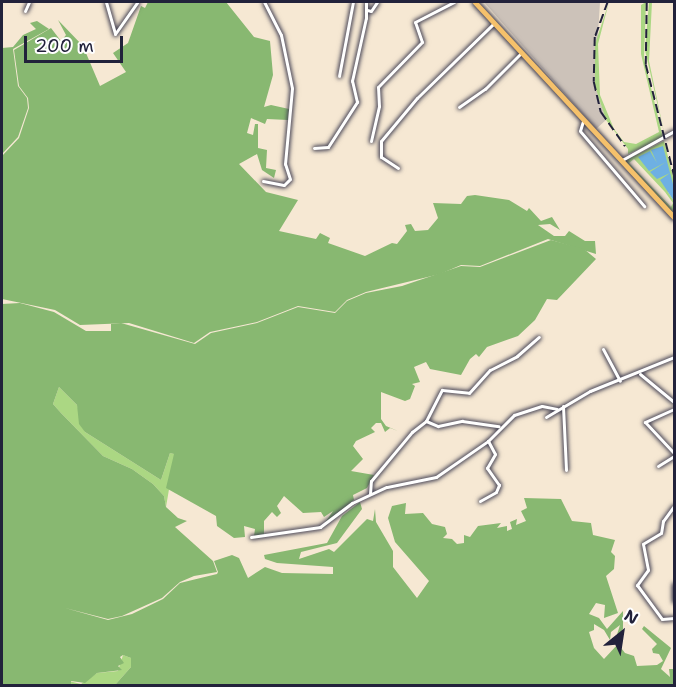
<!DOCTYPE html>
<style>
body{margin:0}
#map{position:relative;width:676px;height:687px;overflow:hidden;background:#f6e8d3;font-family:"Shantell Sans",sans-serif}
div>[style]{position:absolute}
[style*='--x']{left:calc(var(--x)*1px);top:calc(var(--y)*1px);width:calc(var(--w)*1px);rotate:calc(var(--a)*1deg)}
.industrial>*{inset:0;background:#ccc2b9}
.green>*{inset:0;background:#abd783}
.forest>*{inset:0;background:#88b871}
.water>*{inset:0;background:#6eb0e3}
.roads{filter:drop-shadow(0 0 2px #424052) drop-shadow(0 0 2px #424052)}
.minor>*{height:3px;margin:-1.5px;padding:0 1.5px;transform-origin:1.5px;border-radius:1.5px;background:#fff}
.major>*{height:4.5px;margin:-2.25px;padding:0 2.25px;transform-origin:2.25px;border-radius:2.25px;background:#f5c16b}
.rail>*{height:1.5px;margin-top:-0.75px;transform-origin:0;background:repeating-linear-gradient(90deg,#22223b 0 9px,transparent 0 13.5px)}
span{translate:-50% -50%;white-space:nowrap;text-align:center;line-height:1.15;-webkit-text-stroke:5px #fff;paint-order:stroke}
.frame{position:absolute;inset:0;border:3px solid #22223b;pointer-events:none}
.north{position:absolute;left:592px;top:603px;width:60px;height:60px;-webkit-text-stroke:4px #fff;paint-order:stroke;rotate:30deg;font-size:16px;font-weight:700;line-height:24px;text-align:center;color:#22223b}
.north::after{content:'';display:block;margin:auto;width:21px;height:27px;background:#22223b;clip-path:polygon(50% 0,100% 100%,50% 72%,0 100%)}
.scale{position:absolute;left:24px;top:36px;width:99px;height:27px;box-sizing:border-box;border:3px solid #22223b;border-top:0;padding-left:8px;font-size:18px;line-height:21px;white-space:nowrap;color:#22223b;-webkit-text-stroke:4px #fff;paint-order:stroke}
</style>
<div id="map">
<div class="industrial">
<div style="clip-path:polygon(484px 2px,600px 2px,595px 85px,606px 120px,596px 129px)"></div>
</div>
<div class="green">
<div style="clip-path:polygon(609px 2px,598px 44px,600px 95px,614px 129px,624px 142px,636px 144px,659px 132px,641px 54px,641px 5px,646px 2px,644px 58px,663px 138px,628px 154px,628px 149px,606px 120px,595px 86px,595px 44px)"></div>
<div style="clip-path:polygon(649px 2px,652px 2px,649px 61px,665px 137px,645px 50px)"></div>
<div style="clip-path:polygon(evenodd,664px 141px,674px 180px,674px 188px,671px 175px,674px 188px,668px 192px,674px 201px,674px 214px,624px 161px,664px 141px,634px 159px,665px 192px,673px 203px,671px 207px,629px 163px,634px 159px)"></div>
<div style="clip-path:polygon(59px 387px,77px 405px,85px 432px,161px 480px,170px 453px,175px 454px,166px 507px,164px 496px,153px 484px,132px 469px,103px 456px,61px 413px,53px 404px)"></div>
<div style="clip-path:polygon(123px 655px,131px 658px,131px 667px,115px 685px,72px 685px,69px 681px,81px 684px,97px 673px,118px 671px)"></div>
</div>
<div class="forest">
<div style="clip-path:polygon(148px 2px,226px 2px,254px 37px,270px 41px,273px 75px,264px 107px,271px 105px,289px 109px,288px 120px,267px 119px,265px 124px,251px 118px,247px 133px,253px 135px,255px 124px,258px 124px,258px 148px,267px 150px,266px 168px,276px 170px,274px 178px,262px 170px,257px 154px,239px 164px,266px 192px,298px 200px,279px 231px,316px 239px,320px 233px,330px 238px,328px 243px,365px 256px,392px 243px,397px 244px,407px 231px,405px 225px,411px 224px,415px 231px,428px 230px,438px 218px,433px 203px,461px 204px,467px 196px,475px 195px,509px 200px,527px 211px,529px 208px,541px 221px,552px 217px,560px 230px,550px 224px,538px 225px,554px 236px,565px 236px,569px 231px,585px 241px,595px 241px,596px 254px,548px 239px,480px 266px,461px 265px,440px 274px,366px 292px,347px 300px,335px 312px,298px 306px,257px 322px,210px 332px,194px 343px,129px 323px,80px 325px,55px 310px,2px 299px,2px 156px,19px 138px,29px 108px,28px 98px,19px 86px,14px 50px,51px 28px,61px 41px,66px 35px,58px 20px,83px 46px,100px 86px,126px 72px,113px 53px,128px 43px,141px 6px,145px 8px)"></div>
<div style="clip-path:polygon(37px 21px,49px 29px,13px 49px,18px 86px,27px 98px,28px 108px,18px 137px,2px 154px,2px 48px,13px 47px,23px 35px,36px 29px,30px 23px)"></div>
<div style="clip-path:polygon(551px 240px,584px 249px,596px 259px,557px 300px,547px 299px,535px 320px,518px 336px,487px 347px,479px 357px,476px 354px,470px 359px,461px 375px,430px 369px,426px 362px,414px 367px,420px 382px,412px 384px,415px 386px,410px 399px,405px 401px,381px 392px,381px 419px,386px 426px,398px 431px,390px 428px,385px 432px,381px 423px,376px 423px,371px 428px,375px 432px,356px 441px,353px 446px,363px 459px,351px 471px,374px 475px,367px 488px,353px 495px,354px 500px,324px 524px,333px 511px,324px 517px,321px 512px,303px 513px,284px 496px,277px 506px,281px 513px,277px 517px,272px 512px,264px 521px,264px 537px,254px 536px,255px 529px,244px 526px,245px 537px,234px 538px,217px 526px,216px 516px,166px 488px,174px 454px,170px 453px,161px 480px,85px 432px,79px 424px,77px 405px,59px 387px,53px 404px,61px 413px,103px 456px,132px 469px,153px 484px,164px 496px,166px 507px,178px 518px,187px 521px,175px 527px,213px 561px,217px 572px,194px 576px,180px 582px,162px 598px,122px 616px,108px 619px,65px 608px,108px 620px,132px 614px,163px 599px,180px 583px,217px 574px,218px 572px,214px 561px,232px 555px,239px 558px,248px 578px,265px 567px,282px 573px,333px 574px,333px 567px,277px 563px,265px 559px,264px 555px,327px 543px,342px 516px,360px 502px,362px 509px,337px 543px,301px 552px,299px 559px,329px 549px,334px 552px,367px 519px,373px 521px,375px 509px,376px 522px,393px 551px,393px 567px,417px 598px,429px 581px,395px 542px,388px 518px,392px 506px,406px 503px,405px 514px,423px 513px,432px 524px,445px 527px,447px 534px,443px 538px,452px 539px,457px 544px,464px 543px,464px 535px,470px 537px,478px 526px,501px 523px,497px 528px,507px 526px,507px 531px,512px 529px,510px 522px,517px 519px,516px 525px,526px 521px,521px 511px,527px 508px,524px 498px,561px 499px,572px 521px,591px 523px,593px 535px,615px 540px,611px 552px,615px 556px,614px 569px,606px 576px,618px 613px,604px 618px,605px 605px,596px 603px,589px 614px,599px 618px,607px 629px,623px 611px,623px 629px,615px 641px,620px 625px,611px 632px,610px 640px,604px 630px,594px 624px,594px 630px,589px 632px,594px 648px,604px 659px,618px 644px,625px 653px,634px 656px,637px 666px,657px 665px,663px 661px,659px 654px,653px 653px,652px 649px,657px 644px,642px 629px,644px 626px,671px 648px,661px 669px,670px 677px,669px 669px,674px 669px,674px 685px,115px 685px,131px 667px,131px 658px,123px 655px,120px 657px,124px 663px,118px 666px,122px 670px,97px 673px,85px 683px,71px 681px,71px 685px,2px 685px,2px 304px,20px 303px,54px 312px,86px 331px,111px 331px,111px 324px,121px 323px,195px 344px,211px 333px,257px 323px,298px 307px,335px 313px,347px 301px,366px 293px,402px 286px,461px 266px,480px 267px)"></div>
</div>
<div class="water">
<div style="clip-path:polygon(663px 146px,674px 188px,674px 201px,660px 180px,670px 173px,657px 179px,650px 172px,666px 162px,649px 171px,638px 157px,650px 151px,657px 163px,651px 150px)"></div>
</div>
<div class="roads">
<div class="minor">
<div style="--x:106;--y:2;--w:33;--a:74"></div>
<div style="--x:115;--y:34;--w:39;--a:-55"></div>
<div style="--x:367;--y:10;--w:4;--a:14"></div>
<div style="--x:371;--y:11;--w:11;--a:-56"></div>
<div style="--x:25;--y:11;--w:10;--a:-66"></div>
<div style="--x:339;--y:76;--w:75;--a:-79.3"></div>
<div style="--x:459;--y:107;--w:32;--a:-35"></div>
<div style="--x:485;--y:89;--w:51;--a:-45"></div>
<div style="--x:583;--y:121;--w:10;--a:107"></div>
<div style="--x:580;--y:131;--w:99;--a:49.5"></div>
<div style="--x:371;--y:141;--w:36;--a:-77"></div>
<div style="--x:379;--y:106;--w:19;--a:-93"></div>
<div style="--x:378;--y:87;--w:63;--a:-45.6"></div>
<div style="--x:422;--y:42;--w:21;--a:-109"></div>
<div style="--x:415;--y:22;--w:44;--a:-27.1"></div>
<div style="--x:314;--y:148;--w:14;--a:-4"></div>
<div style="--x:328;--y:147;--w:54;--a:-57.2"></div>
<div style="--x:357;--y:102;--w:22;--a:-103"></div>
<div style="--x:352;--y:81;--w:65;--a:-77.5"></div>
<div style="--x:366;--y:18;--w:16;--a:-90"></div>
<div style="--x:622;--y:160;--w:60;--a:-29.1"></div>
<div style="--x:398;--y:168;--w:20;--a:-147"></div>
<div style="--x:381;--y:157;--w:16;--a:-90"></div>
<div style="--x:381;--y:141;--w:56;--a:-50.1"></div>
<div style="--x:417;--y:98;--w:107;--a:-44.2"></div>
<div style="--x:263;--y:181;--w:21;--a:11"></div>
<div style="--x:284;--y:185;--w:8;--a:-45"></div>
<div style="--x:290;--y:179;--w:16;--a:-108"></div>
<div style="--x:285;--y:164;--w:76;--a:-84.7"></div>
<div style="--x:292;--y:88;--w:54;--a:-101.7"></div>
<div style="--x:281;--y:35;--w:37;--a:-117"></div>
<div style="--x:603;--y:349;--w:36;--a:62"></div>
<div style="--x:640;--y:374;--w:44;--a:39.5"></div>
<div style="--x:563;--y:406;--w:64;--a:87.3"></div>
<div style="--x:674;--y:409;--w:32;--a:156"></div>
<div style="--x:645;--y:422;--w:42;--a:46.9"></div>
<div style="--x:546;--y:417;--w:51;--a:-30.6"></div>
<div style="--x:590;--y:391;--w:91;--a:-22"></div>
<div style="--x:426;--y:421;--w:13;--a:23"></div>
<div style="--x:438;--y:426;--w:25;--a:-12"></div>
<div style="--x:462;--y:421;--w:37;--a:8"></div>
<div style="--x:658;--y:466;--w:19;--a:-32"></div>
<div style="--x:370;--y:494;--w:13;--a:-86"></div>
<div style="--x:371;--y:481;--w:64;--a:-50.1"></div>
<div style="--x:412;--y:432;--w:18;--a:-38"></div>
<div style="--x:426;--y:421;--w:35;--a:-63"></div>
<div style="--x:442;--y:390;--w:27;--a:6"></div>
<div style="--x:469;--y:393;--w:31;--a:-48"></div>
<div style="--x:490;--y:370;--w:30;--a:-27"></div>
<div style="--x:517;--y:356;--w:29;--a:-41"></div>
<div style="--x:480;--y:501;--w:18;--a:-29"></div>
<div style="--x:496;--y:492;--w:8;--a:-67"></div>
<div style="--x:499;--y:485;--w:21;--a:-125"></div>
<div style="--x:487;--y:468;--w:16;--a:-60"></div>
<div style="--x:495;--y:454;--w:15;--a:-118"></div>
<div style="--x:674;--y:506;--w:19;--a:126"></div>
<div style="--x:663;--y:521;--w:12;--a:99"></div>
<div style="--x:661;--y:533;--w:21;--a:149"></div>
<div style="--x:643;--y:544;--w:26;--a:79"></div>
<div style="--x:648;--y:570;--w:19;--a:126"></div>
<div style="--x:637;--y:585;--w:42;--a:53.7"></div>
<div style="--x:662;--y:619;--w:12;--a:-5"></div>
<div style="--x:251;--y:537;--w:70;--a:-8.2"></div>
<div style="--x:320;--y:527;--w:40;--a:-37"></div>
<div style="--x:352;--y:503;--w:38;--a:-25"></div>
<div style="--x:387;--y:487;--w:50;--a:-11.5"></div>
<div style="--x:436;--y:477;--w:63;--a:-34.7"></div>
<div style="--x:488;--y:441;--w:37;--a:-45"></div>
<div style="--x:514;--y:415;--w:29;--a:-18"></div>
<div style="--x:542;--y:406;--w:15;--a:11"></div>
<div style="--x:674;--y:584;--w:17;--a:90"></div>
</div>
<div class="major">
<div style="--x:475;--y:2;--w:293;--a:47.2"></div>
</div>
</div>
<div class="rail">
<div style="--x:608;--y:2;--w:37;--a:110"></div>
<div style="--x:595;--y:37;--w:45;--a:91.3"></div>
<div style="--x:594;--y:82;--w:31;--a:77"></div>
<div style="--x:601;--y:112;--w:42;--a:54.8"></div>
<div style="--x:647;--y:2;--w:63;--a:90.9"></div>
<div style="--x:646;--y:65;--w:114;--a:75.7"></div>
</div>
<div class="frame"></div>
<div class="north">N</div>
<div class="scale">200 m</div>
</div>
